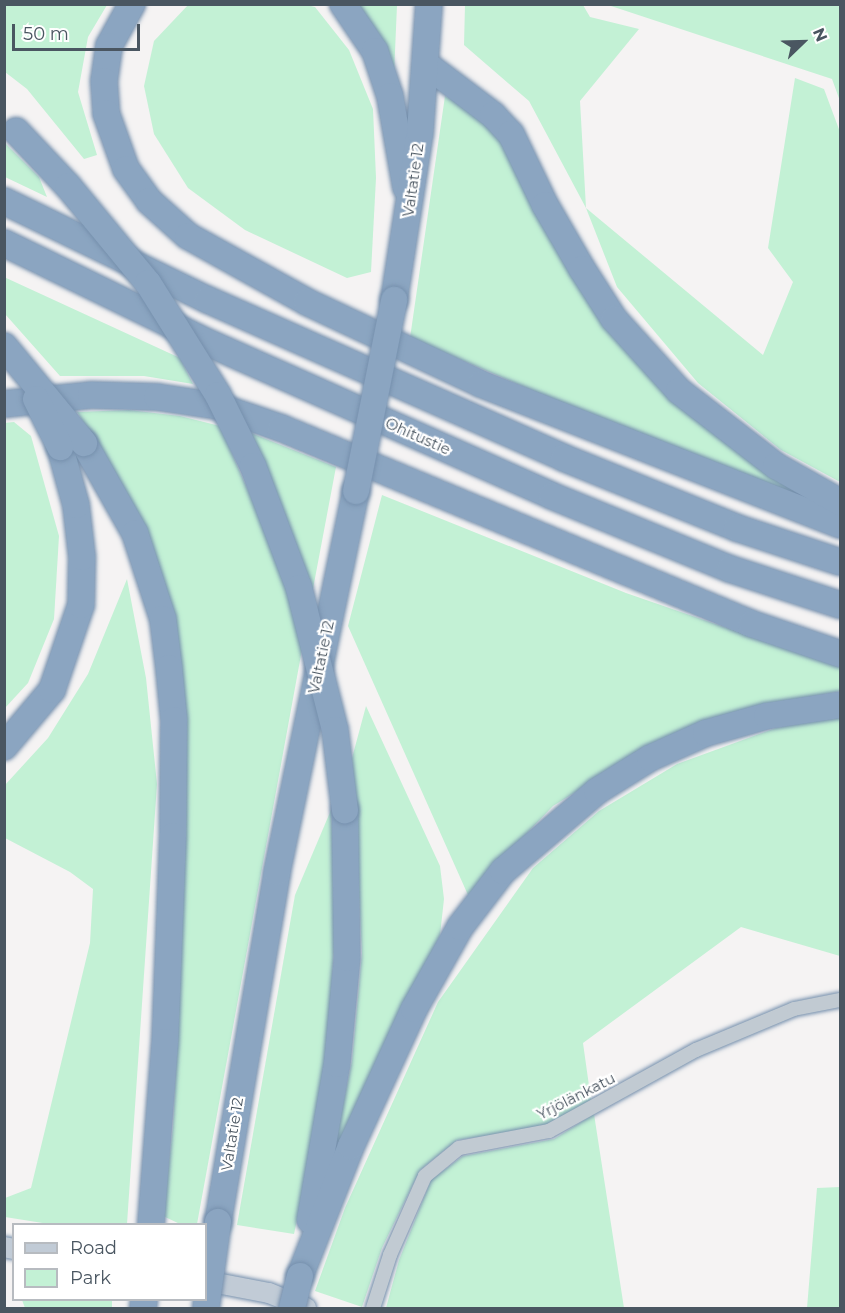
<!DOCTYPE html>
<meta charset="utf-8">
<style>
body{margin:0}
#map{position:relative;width:845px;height:1313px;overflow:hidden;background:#f5f3f3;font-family:Montserrat,sans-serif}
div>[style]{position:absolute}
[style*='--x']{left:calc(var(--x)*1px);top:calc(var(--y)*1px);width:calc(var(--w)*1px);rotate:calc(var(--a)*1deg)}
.green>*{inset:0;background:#c3f1d5}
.roads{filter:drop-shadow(0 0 2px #7690ad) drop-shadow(0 0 2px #7690ad)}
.street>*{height:14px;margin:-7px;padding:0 7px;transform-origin:7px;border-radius:7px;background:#c1cad2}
.secondary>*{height:20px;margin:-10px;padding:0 10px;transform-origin:10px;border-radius:10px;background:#c1cbd6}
.highway>*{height:26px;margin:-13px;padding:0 13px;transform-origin:13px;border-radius:13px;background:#8ba5c1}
.bridges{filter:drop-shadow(0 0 2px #7690ad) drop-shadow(0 0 2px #7690ad)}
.highway-bridge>*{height:26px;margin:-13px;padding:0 13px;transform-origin:13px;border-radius:13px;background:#8ba5c1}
span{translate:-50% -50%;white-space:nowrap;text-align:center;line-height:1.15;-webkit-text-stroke:4.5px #fff;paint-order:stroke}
.street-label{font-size:15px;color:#4a5661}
.frame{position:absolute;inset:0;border:6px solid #4a5661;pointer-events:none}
.legend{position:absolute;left:12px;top:1223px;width:195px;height:78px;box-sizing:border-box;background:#fff;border:2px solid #b7bbc0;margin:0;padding:8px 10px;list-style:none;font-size:18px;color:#4a5661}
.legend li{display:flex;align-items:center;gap:12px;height:30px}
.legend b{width:30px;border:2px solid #b7bbc0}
.north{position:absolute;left:773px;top:12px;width:60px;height:60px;-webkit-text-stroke:4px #fff;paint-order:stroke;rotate:67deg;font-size:16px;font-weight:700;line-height:24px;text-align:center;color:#4a5661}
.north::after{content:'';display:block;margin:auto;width:21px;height:27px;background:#4a5661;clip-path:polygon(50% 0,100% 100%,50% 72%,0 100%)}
.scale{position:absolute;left:12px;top:24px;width:128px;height:27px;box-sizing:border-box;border:3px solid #4a5661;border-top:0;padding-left:8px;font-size:18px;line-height:21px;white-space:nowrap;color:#4a5661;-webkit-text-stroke:4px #fff;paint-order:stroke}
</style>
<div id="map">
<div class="green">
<div style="clip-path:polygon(189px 4px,307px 5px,315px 7px,349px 50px,373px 109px,376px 178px,371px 272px,347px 278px,245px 230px,188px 188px,154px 134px,144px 86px,154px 41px)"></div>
<div style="clip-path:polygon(4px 5px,107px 5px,88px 37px,78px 92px,97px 155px,84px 159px,27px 89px,5px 72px)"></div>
<div style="clip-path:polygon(357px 5px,397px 5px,394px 75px)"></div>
<div style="clip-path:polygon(465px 5px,583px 5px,590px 17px,639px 29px,580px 101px,586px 208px,763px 355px,793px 282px,768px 248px,795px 78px,824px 89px,840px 132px,840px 482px,781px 450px,698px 383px,617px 287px,586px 208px,529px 101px,464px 45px)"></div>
<div style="clip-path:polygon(608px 5px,840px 5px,840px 101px,832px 79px)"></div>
<div style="clip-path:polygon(445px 96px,477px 114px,504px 138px,589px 296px,835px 510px,634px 434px,410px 338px)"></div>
<div style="clip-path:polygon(5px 143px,39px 177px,47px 197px,5px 177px)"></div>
<div style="clip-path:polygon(4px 277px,180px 358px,193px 384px,144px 376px,60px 376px,5px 314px)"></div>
<div style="clip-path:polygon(129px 410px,180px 416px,220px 426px,280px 564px,303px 644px,197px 1224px,180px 1224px,163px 1216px,173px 1127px,180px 986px,182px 687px,102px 452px,77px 412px)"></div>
<div style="clip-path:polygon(14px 422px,31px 436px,59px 536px,54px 619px,28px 683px,5px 708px,4px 423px)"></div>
<div style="clip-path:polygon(251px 433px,336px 467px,312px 594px,284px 512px)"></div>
<div style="clip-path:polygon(382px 495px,626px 593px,840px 667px,840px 691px,735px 712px,646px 749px,553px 806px,468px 895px,348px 626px)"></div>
<div style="clip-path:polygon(127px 579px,146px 678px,157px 784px,127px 1224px,49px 1224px,5px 1217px,5px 1198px,31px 1188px,90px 943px,93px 889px,70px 872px,5px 838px,5px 785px,48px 738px,88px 674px)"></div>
<div style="clip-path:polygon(366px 706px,440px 866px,444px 899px,440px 935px,330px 1166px,352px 1061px,362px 953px,352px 758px)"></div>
<div style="clip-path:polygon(840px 716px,840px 956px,741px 927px,583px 1043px,591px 1100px,545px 1127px,457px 1140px,420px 1170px,382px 1248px,362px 1307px,315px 1291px,345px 1208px,438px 1002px,533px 868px,599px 811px,677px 764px,776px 728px)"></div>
<div style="clip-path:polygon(331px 810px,336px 914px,325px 1093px,294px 1234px,237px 1225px,295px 895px)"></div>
<div style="clip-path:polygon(594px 1114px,624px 1308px,386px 1308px,399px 1260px,431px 1180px,463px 1156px,554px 1139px)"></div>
<div style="clip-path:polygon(840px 1187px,840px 1308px,807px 1308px,817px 1188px)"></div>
<div style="clip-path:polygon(22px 1300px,112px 1300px,112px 1308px,25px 1308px)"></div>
</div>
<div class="roads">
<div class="street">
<div style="--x:373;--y:1308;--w:56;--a:-72.2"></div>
<div style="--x:390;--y:1255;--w:86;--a:-66.1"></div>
<div style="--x:425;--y:1176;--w:44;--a:-39.5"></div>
<div style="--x:459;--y:1148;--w:92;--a:-10.7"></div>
<div style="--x:549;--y:1131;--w:168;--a:-28.9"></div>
<div style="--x:696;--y:1050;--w:106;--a:-22.7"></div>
<div style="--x:794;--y:1009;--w:47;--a:-11.1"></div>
</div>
<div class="secondary">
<div style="--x:4;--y:1247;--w:10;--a:11"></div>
<div style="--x:206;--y:1281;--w:64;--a:10.8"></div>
<div style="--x:269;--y:1293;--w:40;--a:22"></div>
</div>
<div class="highway">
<div style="--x:132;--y:4;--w:48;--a:118.7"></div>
<div style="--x:109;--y:46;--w:35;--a:98"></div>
<div style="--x:104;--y:81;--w:32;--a:86"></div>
<div style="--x:106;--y:113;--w:59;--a:70.3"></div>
<div style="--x:126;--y:169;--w:39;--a:54"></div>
<div style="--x:149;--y:201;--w:52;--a:41.9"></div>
<div style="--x:188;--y:236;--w:136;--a:29"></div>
<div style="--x:307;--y:302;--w:192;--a:25.2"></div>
<div style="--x:481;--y:384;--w:386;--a:21.4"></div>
<div style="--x:343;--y:4;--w:57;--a:55.8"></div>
<div style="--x:375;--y:51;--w:47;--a:71.6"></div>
<div style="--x:390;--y:96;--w:93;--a:80.1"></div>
<div style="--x:427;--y:65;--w:83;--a:37.1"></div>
<div style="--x:493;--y:115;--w:26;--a:47"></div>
<div style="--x:511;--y:134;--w:79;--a:64.4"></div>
<div style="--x:545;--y:205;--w:74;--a:60"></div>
<div style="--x:582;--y:269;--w:59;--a:57.4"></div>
<div style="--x:614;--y:319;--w:97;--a:47.9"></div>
<div style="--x:679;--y:391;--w:123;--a:37.7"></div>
<div style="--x:776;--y:466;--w:73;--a:29.4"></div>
<div style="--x:4;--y:201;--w:227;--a:25.9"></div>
<div style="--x:208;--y:300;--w:389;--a:23.9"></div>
<div style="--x:564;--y:458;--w:187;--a:22"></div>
<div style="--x:737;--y:528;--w:108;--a:18.3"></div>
<div style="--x:4;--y:243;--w:230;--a:26"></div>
<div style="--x:211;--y:344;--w:373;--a:24"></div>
<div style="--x:552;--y:496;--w:192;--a:22.3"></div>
<div style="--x:730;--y:569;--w:116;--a:18.1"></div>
<div style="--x:394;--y:300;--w:170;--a:-81.2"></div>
<div style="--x:420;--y:132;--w:128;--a:-86"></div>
<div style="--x:4;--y:404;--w:87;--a:-5.9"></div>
<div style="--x:91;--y:395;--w:66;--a:1.7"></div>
<div style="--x:157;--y:397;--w:61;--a:8.5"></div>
<div style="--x:217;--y:406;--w:68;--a:19"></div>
<div style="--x:281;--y:428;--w:510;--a:22.59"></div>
<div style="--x:752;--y:624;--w:93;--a:18.8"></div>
<div style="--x:84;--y:443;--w:103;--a:60.5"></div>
<div style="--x:135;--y:533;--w:90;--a:72"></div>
<div style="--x:163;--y:619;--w:49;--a:83"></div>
<div style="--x:169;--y:668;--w:52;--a:84.5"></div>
<div style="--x:174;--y:720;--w:116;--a:90.5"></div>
<div style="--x:173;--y:836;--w:206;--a:92.2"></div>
<div style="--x:165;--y:1042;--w:183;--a:94.4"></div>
<div style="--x:4;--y:747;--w:75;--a:-49.9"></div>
<div style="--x:52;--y:690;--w:90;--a:-71.2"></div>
<div style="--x:81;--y:605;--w:48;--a:-88.8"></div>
<div style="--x:82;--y:557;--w:52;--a:-96.6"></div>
<div style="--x:76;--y:505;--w:60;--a:-105.4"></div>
<div style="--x:310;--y:1220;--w:158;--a:-80.2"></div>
<div style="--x:337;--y:1064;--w:106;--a:-84.6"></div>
<div style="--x:347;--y:958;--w:148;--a:-90.8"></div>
<div style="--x:218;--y:1222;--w:355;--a:-80.4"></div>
<div style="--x:277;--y:872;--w:389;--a:-78.3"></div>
<div style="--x:300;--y:1276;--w:140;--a:-68.6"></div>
<div style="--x:351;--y:1146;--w:151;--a:-65.3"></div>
<div style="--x:414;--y:1009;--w:94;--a:-60.7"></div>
<div style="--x:460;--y:927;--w:71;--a:-52.5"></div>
<div style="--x:503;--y:871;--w:123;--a:-40.4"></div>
<div style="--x:597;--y:791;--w:62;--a:-31.9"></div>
<div style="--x:650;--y:758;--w:61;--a:-24.1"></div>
<div style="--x:706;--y:733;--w:63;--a:-15.6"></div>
<div style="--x:767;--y:716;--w:74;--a:-8.6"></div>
<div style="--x:143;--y:1308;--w:8;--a:-83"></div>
</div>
</div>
<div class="bridges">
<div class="highway-bridge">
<div style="--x:16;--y:131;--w:76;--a:46.6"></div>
<div style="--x:68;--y:186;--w:126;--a:50.5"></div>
<div style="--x:148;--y:283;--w:132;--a:58"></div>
<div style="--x:218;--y:395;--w:79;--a:63.8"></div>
<div style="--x:253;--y:466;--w:130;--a:69.3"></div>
<div style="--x:299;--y:588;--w:146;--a:75.8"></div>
<div style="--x:335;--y:730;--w:81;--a:82.9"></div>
<div style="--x:4;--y:346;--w:126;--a:50.5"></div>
<div style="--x:36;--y:399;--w:54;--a:63.4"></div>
<div style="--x:356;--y:491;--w:195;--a:-78.7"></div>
<div style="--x:206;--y:1308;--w:87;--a:-82.1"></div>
<div style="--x:292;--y:1308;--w:33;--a:-76"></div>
</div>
</div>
<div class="street-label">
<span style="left:413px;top:180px;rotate:-82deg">Valtatie 12</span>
<span style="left:418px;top:436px;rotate:24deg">Ohitustie</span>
<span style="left:321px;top:657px;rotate:-78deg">Valtatie 12</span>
<span style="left:576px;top:1096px;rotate:-27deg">Yrjölänkatu</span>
<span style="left:232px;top:1134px;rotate:-81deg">Valtatie 12</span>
</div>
<div class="frame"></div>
<ul class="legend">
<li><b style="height:8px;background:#c1cbd6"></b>Road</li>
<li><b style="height:16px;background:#c3f1d5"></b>Park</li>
</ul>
<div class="north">N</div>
<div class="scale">50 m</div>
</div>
